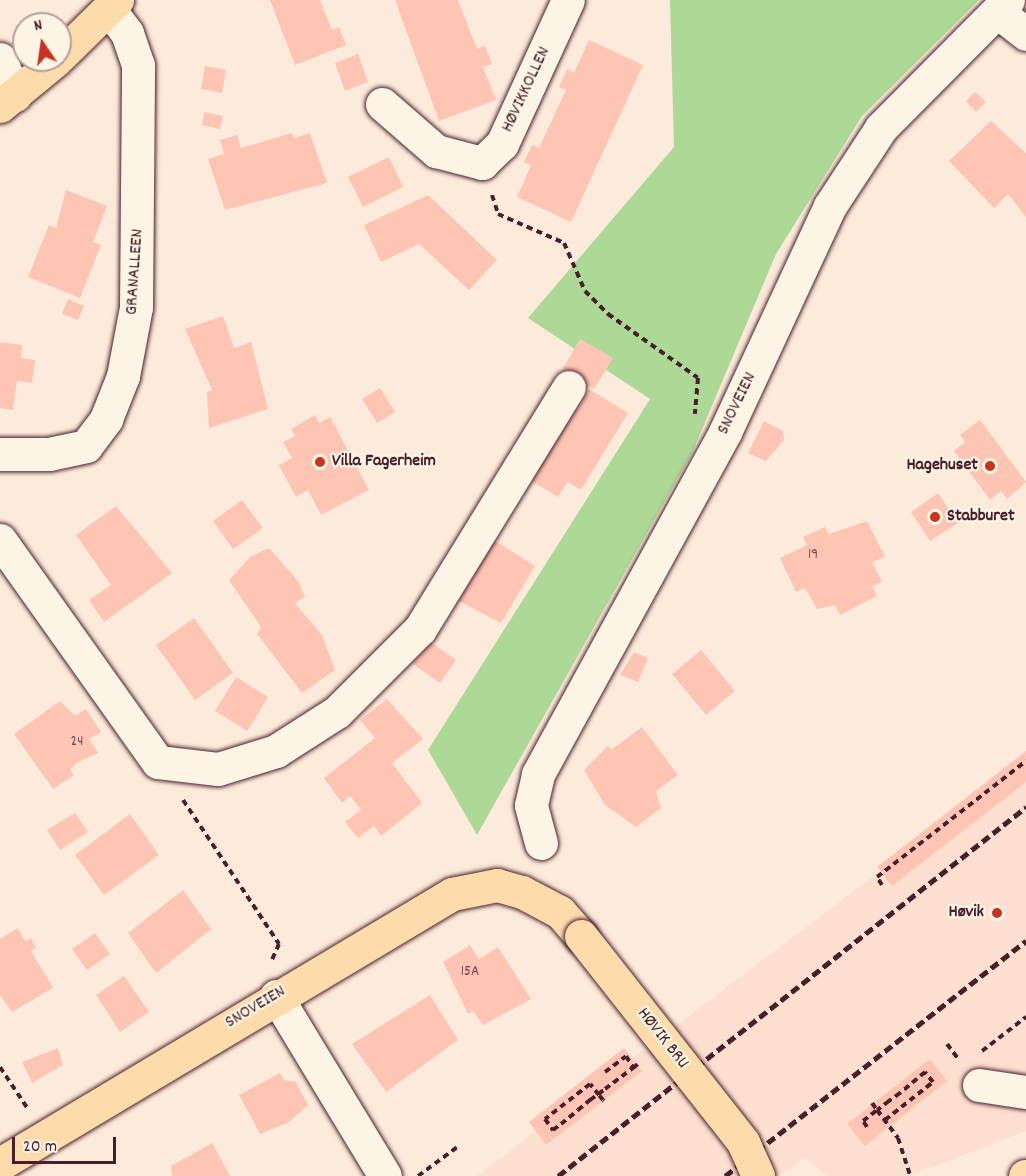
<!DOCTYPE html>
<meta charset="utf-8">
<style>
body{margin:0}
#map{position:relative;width:1026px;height:1176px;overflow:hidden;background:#fcebdb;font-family:Dekko,sans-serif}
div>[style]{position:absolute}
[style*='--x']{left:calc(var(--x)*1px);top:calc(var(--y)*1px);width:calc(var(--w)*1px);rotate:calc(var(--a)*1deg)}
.built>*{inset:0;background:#fde0d0}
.green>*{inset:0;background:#add997}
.building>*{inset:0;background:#fec5b5}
.path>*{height:4px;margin-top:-2px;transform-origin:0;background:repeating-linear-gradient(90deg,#4a1f2b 0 6px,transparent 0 10.5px)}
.roads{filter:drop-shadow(0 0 2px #4a1f2b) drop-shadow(0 0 2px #4a1f2b)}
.minor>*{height:33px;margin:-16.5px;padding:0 16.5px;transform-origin:16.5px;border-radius:16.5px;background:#fcf5e5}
.major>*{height:33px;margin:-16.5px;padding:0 16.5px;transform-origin:16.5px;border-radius:16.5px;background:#fddcac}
.rail>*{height:4.5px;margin-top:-2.25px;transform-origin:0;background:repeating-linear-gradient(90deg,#4a1f2b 0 9px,transparent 0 13.5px)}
.bridges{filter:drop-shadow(0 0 2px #4a1f2b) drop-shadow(0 0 2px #4a1f2b)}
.major-bridge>*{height:33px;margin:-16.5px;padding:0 16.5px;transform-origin:16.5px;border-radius:16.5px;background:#fddcac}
.dots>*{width:16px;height:16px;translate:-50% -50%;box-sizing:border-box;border:3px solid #fcf5e5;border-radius:50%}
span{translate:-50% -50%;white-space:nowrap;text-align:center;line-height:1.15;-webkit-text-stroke:4.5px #fcf5e5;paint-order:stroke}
.number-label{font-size:15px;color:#77484e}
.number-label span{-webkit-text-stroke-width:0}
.street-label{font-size:18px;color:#4a1f2b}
.poi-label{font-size:18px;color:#4a1f2b;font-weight:700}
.left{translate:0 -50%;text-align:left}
.right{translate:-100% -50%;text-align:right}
.north{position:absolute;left:12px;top:12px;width:60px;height:60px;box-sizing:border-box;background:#fcf5e5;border:2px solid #b59f9b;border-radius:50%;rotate:347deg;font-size:16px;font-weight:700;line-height:24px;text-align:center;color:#4a1f2b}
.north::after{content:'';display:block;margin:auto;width:21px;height:27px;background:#c8321e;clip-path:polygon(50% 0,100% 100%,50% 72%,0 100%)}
.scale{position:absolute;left:12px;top:1137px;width:104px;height:27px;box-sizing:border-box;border:3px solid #4a1f2b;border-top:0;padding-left:8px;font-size:18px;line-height:21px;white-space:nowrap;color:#4a1f2b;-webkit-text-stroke:4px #fcf5e5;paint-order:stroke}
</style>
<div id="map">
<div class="built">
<div style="clip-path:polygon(1026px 761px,1026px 1131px,909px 1176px,827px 1176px,805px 1158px,779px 1176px,477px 1176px)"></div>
</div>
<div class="green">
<div style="clip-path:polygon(670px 0,979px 0,862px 116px,776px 254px,692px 453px,477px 835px,428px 750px,650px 399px,528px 318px,674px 147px)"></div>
</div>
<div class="building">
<div style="clip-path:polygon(270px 0,320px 0,332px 30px,339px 27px,346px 45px,295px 65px)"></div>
<div style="clip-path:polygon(395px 0,458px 0,477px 49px,485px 46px,492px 64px,483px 67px,496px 100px,439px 121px)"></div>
<div style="clip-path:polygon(589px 40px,643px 65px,571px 222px,517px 197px,531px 165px,524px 162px,532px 145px,539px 148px,566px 90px,559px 87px,567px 69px,574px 73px)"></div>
<div style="clip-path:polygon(358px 54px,368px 82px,345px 91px,335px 63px)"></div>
<div style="clip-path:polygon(205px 66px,226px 70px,222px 93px,201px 89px)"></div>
<div style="clip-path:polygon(975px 92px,986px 102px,976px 112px,966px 101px)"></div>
<div style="clip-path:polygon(204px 112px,223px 116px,220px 129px,202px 125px)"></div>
<div style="clip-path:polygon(991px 121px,1026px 153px,1026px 217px,1008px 194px,994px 208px,949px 161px)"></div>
<div style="clip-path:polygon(292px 133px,294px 138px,310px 133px,327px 183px,225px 210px,208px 159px,224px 154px,220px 140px,237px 135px,241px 148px)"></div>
<div style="clip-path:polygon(389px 157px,403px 187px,363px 207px,348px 177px)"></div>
<div style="clip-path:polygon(66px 190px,107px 206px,93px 242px,101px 245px,80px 298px,28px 277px,49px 225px,56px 228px)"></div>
<div style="clip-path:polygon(428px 195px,497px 260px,469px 290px,419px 244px,381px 262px,364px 225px)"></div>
<div style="clip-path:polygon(68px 299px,84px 306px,78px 320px,62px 314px)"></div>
<div style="clip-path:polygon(223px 316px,234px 348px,251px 342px,268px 409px,209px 428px,207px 392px,212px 390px,185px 329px)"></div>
<div style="clip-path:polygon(580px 339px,613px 358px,594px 389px,562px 370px)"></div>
<div style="clip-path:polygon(0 342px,22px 345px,21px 358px,35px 360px,32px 383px,17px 381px,13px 410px,0 408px)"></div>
<div style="clip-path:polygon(380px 388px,395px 412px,377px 423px,362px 399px)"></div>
<div style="clip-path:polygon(589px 389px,628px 413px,581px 490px,568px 482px,558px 497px,525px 477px,569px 405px,577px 410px)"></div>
<div style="clip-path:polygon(315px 415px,319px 423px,330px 417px,369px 490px,321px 515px,308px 490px,296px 497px,279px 465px,292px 458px,283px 442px,295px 436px,291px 429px)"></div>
<div style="clip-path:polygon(980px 420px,1026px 482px,1007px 499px,1001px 491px,990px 500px,954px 451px,965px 442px,960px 435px)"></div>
<div style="clip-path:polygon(764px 421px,783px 431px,784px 440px,766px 461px,748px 453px)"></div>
<div style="clip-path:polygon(938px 493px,958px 523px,930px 541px,911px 512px)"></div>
<div style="clip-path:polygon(242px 500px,263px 528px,233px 549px,213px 521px)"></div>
<div style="clip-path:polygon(116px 506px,172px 573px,104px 622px,89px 600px,111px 585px,76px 535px)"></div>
<div style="clip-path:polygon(867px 521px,885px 557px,872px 562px,882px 582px,872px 586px,877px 596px,840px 615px,835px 605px,817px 609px,805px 588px,796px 592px,780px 558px,807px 545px,803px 537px,825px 527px,829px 534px)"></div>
<div style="clip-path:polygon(491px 538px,535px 566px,501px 623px,455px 599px)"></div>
<div style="clip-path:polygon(269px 548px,298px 581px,305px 597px,295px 603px,322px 635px,335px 670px,302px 693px,257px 634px,261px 627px,229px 580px,250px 557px)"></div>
<div style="clip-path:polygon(194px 618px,233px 673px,195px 700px,156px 645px)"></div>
<div style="clip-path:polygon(429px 641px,456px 660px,440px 683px,413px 664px)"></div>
<div style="clip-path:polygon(701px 650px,735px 691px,706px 715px,672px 674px)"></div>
<div style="clip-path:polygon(634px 652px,648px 658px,638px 682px,620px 675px)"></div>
<div style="clip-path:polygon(236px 677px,268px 697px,247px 731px,215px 711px)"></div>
<div style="clip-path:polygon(387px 699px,423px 739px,392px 763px,422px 803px,381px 836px,374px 826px,358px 838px,345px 822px,361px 810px,350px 796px,342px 803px,324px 778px,375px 738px,360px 720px)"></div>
<div style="clip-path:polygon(60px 701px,75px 716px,86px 709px,101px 732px,89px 739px,98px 753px,76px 763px,70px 770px,74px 775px,53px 789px,14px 734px)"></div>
<div style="clip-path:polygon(642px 727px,678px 775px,656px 791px,661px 808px,636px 827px,605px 805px,584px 770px,608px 746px,611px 750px)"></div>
<div style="clip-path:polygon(1026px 751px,1026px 782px,892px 886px,877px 867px)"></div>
<div style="clip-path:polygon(75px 813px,88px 832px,60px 850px,47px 830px)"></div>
<div style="clip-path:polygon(130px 814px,159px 855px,104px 895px,75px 855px)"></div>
<div style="clip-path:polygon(183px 890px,211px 929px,156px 973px,128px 933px)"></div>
<div style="clip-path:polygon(18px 928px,25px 941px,31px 938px,36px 948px,31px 951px,53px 988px,12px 1012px,0 995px,0 939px)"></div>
<div style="clip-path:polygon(95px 933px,110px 954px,87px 970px,72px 949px)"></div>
<div style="clip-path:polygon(470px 945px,479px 959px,498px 947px,531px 999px,483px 1025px,473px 1011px,468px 1014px,443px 962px)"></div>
<div style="clip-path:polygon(124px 976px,149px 1012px,120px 1032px,96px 995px)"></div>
<div style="clip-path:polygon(430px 995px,458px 1040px,386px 1092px,352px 1044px)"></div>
<div style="clip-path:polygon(58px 1048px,63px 1065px,32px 1083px,22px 1062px)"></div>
<div style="clip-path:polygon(624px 1048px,642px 1071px,546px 1145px,529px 1122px)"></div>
<div style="clip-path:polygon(930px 1059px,947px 1081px,865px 1146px,847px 1124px)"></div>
<div style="clip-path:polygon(280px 1073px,284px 1080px,296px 1082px,308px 1105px,289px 1122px,260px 1134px,239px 1095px)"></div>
<div style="clip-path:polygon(212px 1143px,230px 1176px,172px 1176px,171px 1166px)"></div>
</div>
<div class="path">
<div style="--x:492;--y:195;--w:20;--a:72"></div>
<div style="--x:498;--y:214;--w:72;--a:23.7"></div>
<div style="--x:564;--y:243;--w:52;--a:66.4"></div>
<div style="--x:585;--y:291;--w:33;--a:45"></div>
<div style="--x:608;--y:314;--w:110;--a:35.4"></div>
<div style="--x:698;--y:378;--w:36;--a:95"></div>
<div style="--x:183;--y:800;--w:173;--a:56.3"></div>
<div style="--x:279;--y:944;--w:17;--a:114"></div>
<div style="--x:882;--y:885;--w:9;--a:-122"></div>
<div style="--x:877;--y:877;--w:189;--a:-37.9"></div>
<div style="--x:947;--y:1044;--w:20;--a:53"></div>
<div style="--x:982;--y:1051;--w:56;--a:-37.7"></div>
<div style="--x:0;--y:1067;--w:50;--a:56.3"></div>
<div style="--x:605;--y:1072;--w:26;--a:-37"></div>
<div style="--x:626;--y:1056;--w:15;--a:58"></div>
<div style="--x:604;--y:1101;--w:1;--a:-135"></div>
<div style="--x:603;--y:1100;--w:6;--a:-129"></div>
<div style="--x:599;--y:1095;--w:14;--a:-129"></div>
<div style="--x:590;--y:1084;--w:57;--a:142.1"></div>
<div style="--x:545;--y:1119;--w:14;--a:54"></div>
<div style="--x:553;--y:1130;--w:10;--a:-37"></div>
<div style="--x:561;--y:1124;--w:22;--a:-39"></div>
<div style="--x:578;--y:1110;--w:16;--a:-40"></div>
<div style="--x:590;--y:1100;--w:19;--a:-36"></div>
<div style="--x:605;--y:1089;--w:35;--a:-37"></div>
<div style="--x:633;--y:1068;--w:6;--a:-39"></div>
<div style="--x:872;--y:1103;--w:9;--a:54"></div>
<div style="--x:877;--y:1110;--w:13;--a:51"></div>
<div style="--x:885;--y:1120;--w:61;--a:-38.4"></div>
<div style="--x:933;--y:1082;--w:13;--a:-129"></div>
<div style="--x:925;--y:1072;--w:33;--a:140"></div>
<div style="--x:900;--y:1093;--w:14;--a:144"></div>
<div style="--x:889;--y:1101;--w:15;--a:143"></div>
<div style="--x:877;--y:1110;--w:35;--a:53"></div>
<div style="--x:898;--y:1138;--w:40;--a:72"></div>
<div style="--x:867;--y:1127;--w:7;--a:-124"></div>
<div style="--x:863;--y:1121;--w:18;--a:-38"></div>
<div style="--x:418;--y:1176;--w:52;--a:-36.4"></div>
</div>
<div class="roads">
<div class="minor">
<div style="--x:999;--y:13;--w:34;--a:38"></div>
<div style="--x:0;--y:59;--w:39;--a:67"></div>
<div style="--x:382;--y:104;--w:72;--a:41"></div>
<div style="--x:436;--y:151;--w:48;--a:14.6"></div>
<div style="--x:482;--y:163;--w:28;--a:-44"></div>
<div style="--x:502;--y:144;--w:158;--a:-65.4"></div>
<div style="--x:0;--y:454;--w:49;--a:0"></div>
<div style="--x:49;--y:454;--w:38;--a:-12"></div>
<div style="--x:86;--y:446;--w:34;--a:-53"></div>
<div style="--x:106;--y:419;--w:46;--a:-68.4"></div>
<div style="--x:123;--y:376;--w:70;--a:-79.3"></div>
<div style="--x:136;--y:307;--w:242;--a:-89.5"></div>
<div style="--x:138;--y:65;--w:34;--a:-109"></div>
<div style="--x:127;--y:33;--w:30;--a:-127"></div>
<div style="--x:0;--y:540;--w:272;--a:54.6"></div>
<div style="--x:158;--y:762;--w:60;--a:6.7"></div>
<div style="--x:218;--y:769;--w:61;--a:-17.2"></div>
<div style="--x:276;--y:751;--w:72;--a:-32.6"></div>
<div style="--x:337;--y:712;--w:117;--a:-45"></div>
<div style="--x:420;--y:629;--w:284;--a:-58.4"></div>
<div style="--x:541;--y:843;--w:39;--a:-105"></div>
<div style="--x:531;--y:805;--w:32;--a:-77"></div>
<div style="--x:538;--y:774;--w:390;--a:-61.3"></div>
<div style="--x:725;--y:432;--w:249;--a:-65.1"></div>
<div style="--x:830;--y:206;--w:93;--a:-56.8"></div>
<div style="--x:881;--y:128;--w:180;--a:-45.2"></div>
<div style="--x:276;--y:996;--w:210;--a:58.8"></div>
<div style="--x:979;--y:1085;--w:48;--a:8.5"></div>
</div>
<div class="major">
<div style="--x:60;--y:56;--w:80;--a:-44.5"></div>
<div style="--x:0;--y:106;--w:72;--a:-39.4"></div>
<div style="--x:0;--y:1164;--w:527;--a:-30.85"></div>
<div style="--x:452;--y:894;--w:46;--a:-11.3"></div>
<div style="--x:497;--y:885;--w:26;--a:16"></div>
<div style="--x:522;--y:892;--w:43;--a:27.8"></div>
<div style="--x:560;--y:912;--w:32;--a:49"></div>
<div style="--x:1025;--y:1176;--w:1;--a:0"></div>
</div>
</div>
<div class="rail">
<div style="--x:558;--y:1176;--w:596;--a:-38.25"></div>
<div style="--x:725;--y:1176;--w:382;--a:-38"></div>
</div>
<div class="bridges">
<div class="major-bridge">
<div style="--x:581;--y:936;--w:262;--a:51.8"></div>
<div style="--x:743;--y:1142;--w:37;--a:66"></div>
</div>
</div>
<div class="dots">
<div style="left:320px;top:462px;background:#c8321e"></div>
<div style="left:990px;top:466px;background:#c8321e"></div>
<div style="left:935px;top:517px;background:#c8321e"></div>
<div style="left:997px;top:913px;background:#c8321e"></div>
</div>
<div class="number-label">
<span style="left:813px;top:556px">19</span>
<span style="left:77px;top:743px">24</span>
<span style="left:470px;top:973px">15A</span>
</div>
<div class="street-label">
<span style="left:527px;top:90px;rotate:-65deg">HØVIKKOLLEN</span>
<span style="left:136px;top:272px;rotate:-86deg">GRANALLEEN</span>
<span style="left:738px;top:404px;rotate:-64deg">SNOVEIEN</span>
<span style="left:256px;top:1008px;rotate:-31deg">SNOVEIEN</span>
<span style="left:662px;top:1039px;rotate:52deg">HØVIK BRU</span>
</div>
<div class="poi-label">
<span class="left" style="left:332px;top:462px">Villa Fagerheim</span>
<span class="right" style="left:978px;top:466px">Hagehuset</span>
<span class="left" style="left:947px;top:517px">Stabburet</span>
<span class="right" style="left:984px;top:913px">Høvik</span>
</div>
<div class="north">N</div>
<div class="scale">20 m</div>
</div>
